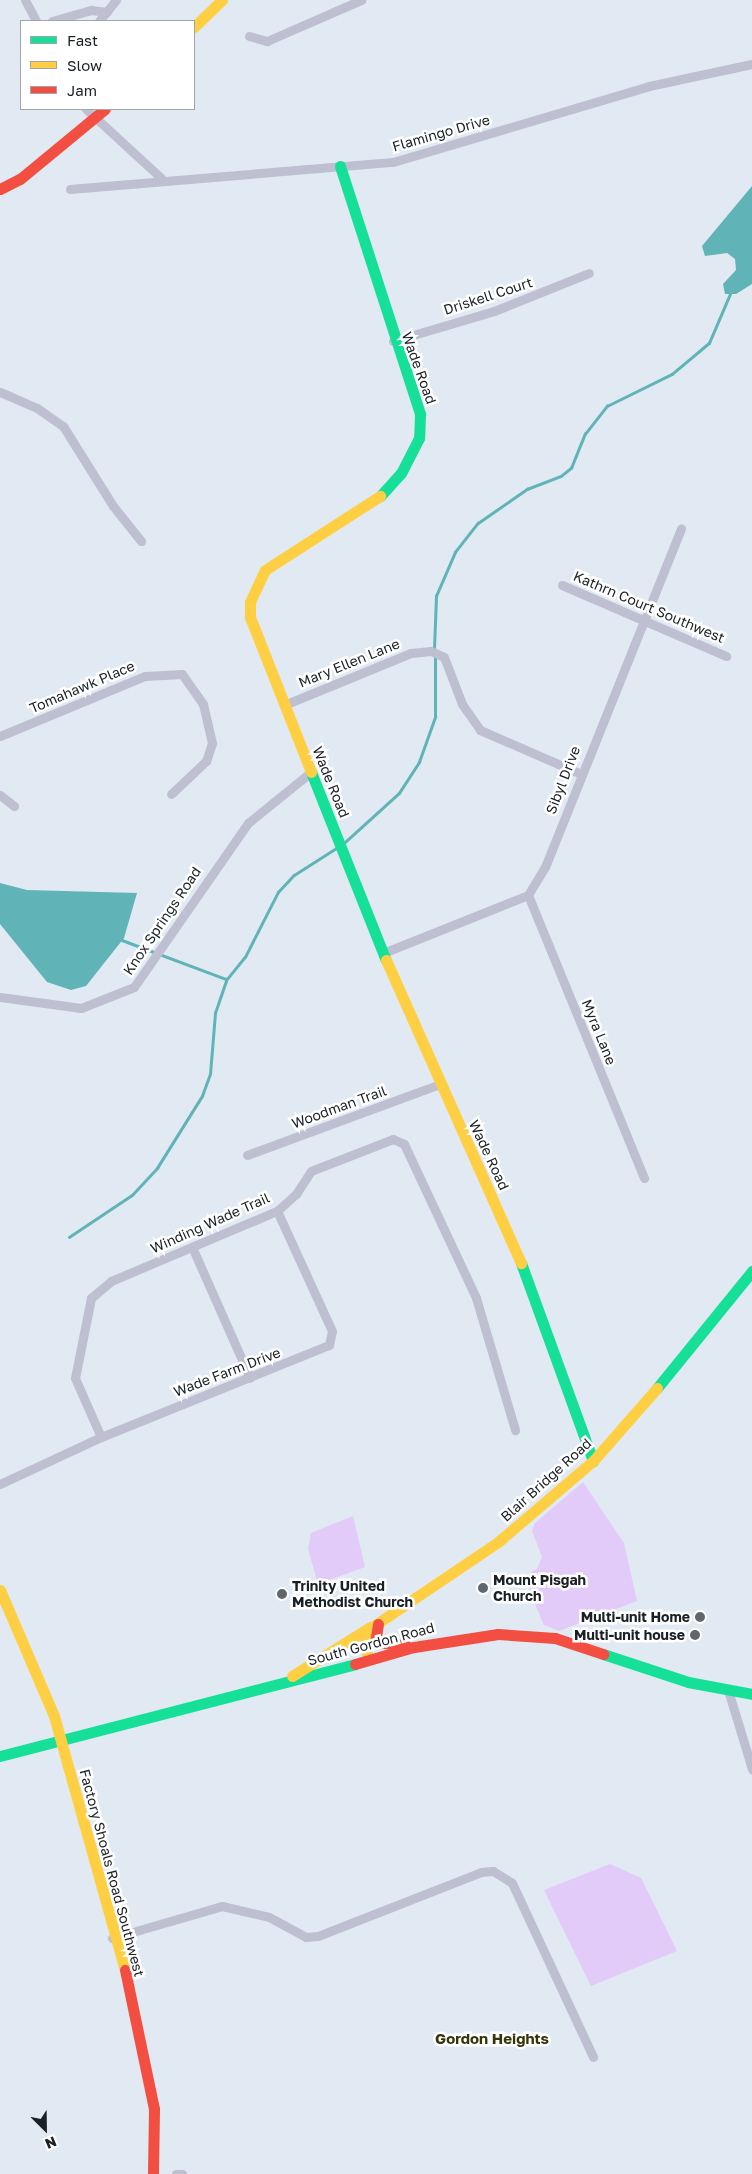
<!DOCTYPE html>
<style>
body{margin:0}
#map{position:relative;width:752px;height:2174px;overflow:hidden;background:#e1e9f3;font-family:"Golos Text",sans-serif}
div>[style]{position:absolute}
[style*='--x']{left:calc(var(--x)*1px);top:calc(var(--y)*1px);width:calc(var(--w)*1px);rotate:calc(var(--a)*1deg)}
.green>*{inset:0;background:#e2cbf8}
.water>*{inset:0;background:#60b4b8}
.stream>*{height:2.5px;margin:-1.25px;padding:0 1.25px;transform-origin:1.25px;border-radius:1.25px;background:#60b4b8}
.street>*{height:9px;margin:-4.5px;padding:0 4.5px;transform-origin:4.5px;border-radius:4.5px;background:#bebfd1}
.fast>*{height:11px;margin:-5.5px;padding:0 5.5px;transform-origin:5.5px;border-radius:5.5px;background:#16e098}
.slow>*{height:11px;margin:-5.5px;padding:0 5.5px;transform-origin:5.5px;border-radius:5.5px;background:#ffcf43}
.jam>*{height:11px;margin:-5.5px;padding:0 5.5px;transform-origin:5.5px;border-radius:5.5px;background:#f24e42}
.dots>*{width:14px;height:14px;translate:-50% -50%;box-sizing:border-box;border:2px solid #fff;border-radius:50%}
span{translate:-50% -50%;white-space:nowrap;text-align:center;line-height:1.15;-webkit-text-stroke:5px #fff;paint-order:stroke}
.street-label{font-size:14px;color:#1a2026}
.poi-label{font-size:14px;color:#1a2026;font-weight:700}
.left{translate:0 -50%;text-align:left}
.right{translate:-100% -50%;text-align:right}
.neighbourhood-label{font-size:15px;color:#35340a;font-weight:700}
.legend{position:absolute;left:20px;top:20px;width:175px;height:90px;box-sizing:border-box;background:#fff;border:1px solid #a3a6a8;margin:0;padding:6px 9px;list-style:none;font-size:15px;color:#1a2026}
.legend li{display:flex;align-items:center;gap:10px;height:25px}
.legend b{width:25px;border:1px solid #a3a6a8}
.north{position:absolute;left:20px;top:2104px;width:50px;height:50px;-webkit-text-stroke:4px #fff;paint-order:stroke;rotate:157deg;font-size:14px;font-weight:700;line-height:20px;text-align:center;color:#1a2026}
.north::after{content:'';display:block;margin:auto;width:18px;height:22px;background:#1a2026;clip-path:polygon(50% 0,100% 100%,50% 72%,0 100%)}
</style>
<div id="map">
<div class="green">
<div style="clip-path:polygon(583px 1482px,624px 1543px,637px 1601px,559px 1631px,544px 1625px,533px 1600px,527px 1574px,537px 1569px,542px 1557px,532px 1531px,535px 1523px)"></div>
<div style="clip-path:polygon(353px 1516px,365px 1567px,318px 1584px,308px 1549px,311px 1533px)"></div>
<div style="clip-path:polygon(610px 1864px,641px 1878px,677px 1951px,591px 1986px,544px 1890px)"></div>
</div>
<div class="water">
<div style="clip-path:polygon(752px 186px,752px 284px,736px 294px,725px 294px,723px 284px,736px 270px,735px 259px,727px 253px,705px 256px,702px 246px)"></div>
<div style="clip-path:polygon(0 883px,27px 890px,137px 893px,124px 938px,86px 986px,71px 990px,47px 982px,0 924px)"></div>
</div>
<div class="stream">
<div style="--x:434;--y:649;--w:53;--a:-87.8"></div>
<div style="--x:436;--y:596;--w:48;--a:-66.6"></div>
<div style="--x:455;--y:552;--w:37;--a:-52"></div>
<div style="--x:478;--y:523;--w:60;--a:-34.8"></div>
<div style="--x:527;--y:489;--w:36;--a:-21"></div>
<div style="--x:561;--y:476;--w:13;--a:-39"></div>
<div style="--x:571;--y:468;--w:37;--a:-68"></div>
<div style="--x:585;--y:434;--w:36;--a:-52"></div>
<div style="--x:607;--y:406;--w:72;--a:-26.2"></div>
<div style="--x:672;--y:374;--w:48;--a:-40"></div>
<div style="--x:709;--y:343;--w:53;--a:-66.8"></div>
<div style="--x:344;--y:843;--w:74;--a:-42.3"></div>
<div style="--x:399;--y:793;--w:37;--a:-57"></div>
<div style="--x:419;--y:762;--w:48;--a:-70.4"></div>
<div style="--x:435;--y:717;--w:60;--a:-90"></div>
<div style="--x:122;--y:940;--w:111;--a:20.6"></div>
<div style="--x:69;--y:1237;--w:76;--a:-33.7"></div>
<div style="--x:132;--y:1195;--w:37;--a:-47"></div>
<div style="--x:157;--y:1168;--w:85;--a:-58"></div>
<div style="--x:202;--y:1096;--w:23;--a:-70"></div>
<div style="--x:210;--y:1074;--w:61;--a:-85.3"></div>
<div style="--x:215;--y:1013;--w:36;--a:-71"></div>
<div style="--x:227;--y:979;--w:28;--a:-51"></div>
<div style="--x:245;--y:957;--w:73;--a:-63.1"></div>
<div style="--x:278;--y:892;--w:23;--a:-47"></div>
<div style="--x:294;--y:875;--w:52;--a:-32.5"></div>
</div>
<div class="street">
<div style="--x:25;--y:0;--w:24;--a:62"></div>
<div style="--x:52;--y:21;--w:41;--a:-15.8"></div>
<div style="--x:91;--y:10;--w:16;--a:7"></div>
<div style="--x:99;--y:21;--w:27;--a:-51"></div>
<div style="--x:249;--y:36;--w:19;--a:16"></div>
<div style="--x:267;--y:41;--w:103;--a:-23.6"></div>
<div style="--x:86;--y:109;--w:102;--a:42.6"></div>
<div style="--x:70;--y:189;--w:324;--a:-4.8"></div>
<div style="--x:393;--y:162;--w:267;--a:-16.5"></div>
<div style="--x:649;--y:86;--w:105;--a:-12.1"></div>
<div style="--x:393;--y:341;--w:105;--a:-16.5"></div>
<div style="--x:494;--y:311;--w:102;--a:-21.8"></div>
<div style="--x:0;--y:392;--w:40;--a:23.4"></div>
<div style="--x:37;--y:408;--w:32;--a:35"></div>
<div style="--x:63;--y:426;--w:94;--a:58"></div>
<div style="--x:113;--y:506;--w:45;--a:51.3"></div>
<div style="--x:562;--y:585;--w:179;--a:23.4"></div>
<div style="--x:284;--y:705;--w:137;--a:-22.3"></div>
<div style="--x:411;--y:653;--w:20;--a:-6"></div>
<div style="--x:431;--y:651;--w:14;--a:25"></div>
<div style="--x:444;--y:657;--w:50;--a:69"></div>
<div style="--x:462;--y:704;--w:32;--a:55"></div>
<div style="--x:480;--y:730;--w:108;--a:23.5"></div>
<div style="--x:0;--y:736;--w:157;--a:-22.5"></div>
<div style="--x:145;--y:676;--w:37;--a:-3"></div>
<div style="--x:182;--y:674;--w:37;--a:55"></div>
<div style="--x:203;--y:704;--w:40;--a:77"></div>
<div style="--x:212;--y:743;--w:19;--a:108"></div>
<div style="--x:206;--y:761;--w:48;--a:136.7"></div>
<div style="--x:0;--y:795;--w:18;--a:38"></div>
<div style="--x:528;--y:895;--w:306;--a:67.7"></div>
<div style="--x:383;--y:953;--w:156;--a:-21.8"></div>
<div style="--x:528;--y:895;--w:33;--a:-59"></div>
<div style="--x:545;--y:867;--w:365;--a:-68.1"></div>
<div style="--x:0;--y:997;--w:82;--a:7.7"></div>
<div style="--x:81;--y:1008;--w:57;--a:-21.6"></div>
<div style="--x:134;--y:987;--w:200;--a:-55.2"></div>
<div style="--x:248;--y:823;--w:81;--a:-39"></div>
<div style="--x:247;--y:1155;--w:206;--a:-20.2"></div>
<div style="--x:192;--y:1247;--w:143;--a:66.1"></div>
<div style="--x:101;--y:1437;--w:64;--a:-113.8"></div>
<div style="--x:75;--y:1378;--w:82;--a:-78.7"></div>
<div style="--x:91;--y:1298;--w:26;--a:-40"></div>
<div style="--x:111;--y:1281;--w:180;--a:-22.9"></div>
<div style="--x:277;--y:1211;--w:25;--a:-42"></div>
<div style="--x:296;--y:1194;--w:27;--a:-57"></div>
<div style="--x:311;--y:1171;--w:88;--a:-21.3"></div>
<div style="--x:393;--y:1139;--w:12;--a:24"></div>
<div style="--x:404;--y:1144;--w:170;--a:64.9"></div>
<div style="--x:476;--y:1298;--w:138;--a:73.5"></div>
<div style="--x:0;--y:1484;--w:111;--a:-25"></div>
<div style="--x:101;--y:1437;--w:246;--a:-22"></div>
<div style="--x:329;--y:1345;--w:14;--a:-78"></div>
<div style="--x:332;--y:1331;--w:132;--a:-114.6"></div>
<div style="--x:728;--y:1690;--w:83;--a:73.1"></div>
<div style="--x:112;--y:1938;--w:115;--a:-16.2"></div>
<div style="--x:222;--y:1906;--w:48;--a:13.2"></div>
<div style="--x:269;--y:1917;--w:42;--a:28.4"></div>
<div style="--x:306;--y:1937;--w:12;--a:-5"></div>
<div style="--x:318;--y:1936;--w:175;--a:-21.4"></div>
<div style="--x:481;--y:1872;--w:12;--a:-5"></div>
<div style="--x:493;--y:1871;--w:22;--a:32"></div>
<div style="--x:512;--y:1883;--w:192;--a:65"></div>
<div style="--x:176;--y:2174;--w:6;--a:0"></div>
</div>
<div class="fast">
<div style="--x:340;--y:166;--w:261;--a:72.1"></div>
<div style="--x:420;--y:414;--w:24;--a:92"></div>
<div style="--x:419;--y:438;--w:39;--a:117"></div>
<div style="--x:401;--y:473;--w:31;--a:132"></div>
<div style="--x:311;--y:772;--w:202;--a:68.3"></div>
<div style="--x:521;--y:1263;--w:211;--a:70"></div>
<div style="--x:657;--y:1388;--w:151;--a:-50.9"></div>
<div style="--x:603;--y:1654;--w:89;--a:18.2"></div>
<div style="--x:688;--y:1682;--w:65;--a:10.6"></div>
<div style="--x:0;--y:1756;--w:367;--a:-14.5"></div>
</div>
<div class="slow">
<div style="--x:194;--y:27;--w:39;--a:-44"></div>
<div style="--x:311;--y:772;--w:167;--a:-111.5"></div>
<div style="--x:250;--y:617;--w:15;--a:-90"></div>
<div style="--x:250;--y:602;--w:35;--a:-65"></div>
<div style="--x:265;--y:570;--w:137;--a:-32.8"></div>
<div style="--x:386;--y:960;--w:332;--a:66"></div>
<div style="--x:0;--y:1590;--w:137;--a:66.8"></div>
<div style="--x:54;--y:1716;--w:264;--a:74.4"></div>
<div style="--x:368;--y:1660;--w:21;--a:-98"></div>
<div style="--x:365;--y:1639;--w:11;--a:-68"></div>
<div style="--x:369;--y:1629;--w:156;--a:-34"></div>
<div style="--x:498;--y:1542;--w:125;--a:-40.5"></div>
<div style="--x:593;--y:1461;--w:97;--a:-48.8"></div>
<div style="--x:292;--y:1676;--w:92;--a:-32.1"></div>
</div>
<div class="jam">
<div style="--x:0;--y:189;--w:22;--a:-27"></div>
<div style="--x:20;--y:179;--w:110;--a:-39.5"></div>
<div style="--x:378;--y:1624;--w:18;--a:99"></div>
<div style="--x:375;--y:1642;--w:31;--a:6"></div>
<div style="--x:355;--y:1664;--w:61;--a:-16.1"></div>
<div style="--x:414;--y:1647;--w:85;--a:-8.8"></div>
<div style="--x:498;--y:1634;--w:57;--a:4"></div>
<div style="--x:555;--y:1638;--w:51;--a:18.4"></div>
<div style="--x:125;--y:1970;--w:142;--a:78.2"></div>
<div style="--x:154;--y:2109;--w:65;--a:90.9"></div>
</div>
<div class="dots">
<div style="left:483px;top:1588px;background:#60666e"></div>
<div style="left:282px;top:1594px;background:#60666e"></div>
<div style="left:700px;top:1617px;background:#60666e"></div>
<div style="left:695px;top:1635px;background:#60666e"></div>
</div>
<div class="street-label">
<span style="left:441px;top:133px;rotate:-16deg">Flamingo Drive</span>
<span style="left:488px;top:296px;rotate:-18deg">Driskell Court</span>
<span style="left:419px;top:368px;rotate:70deg">Wade Road</span>
<span style="left:649px;top:607px;rotate:23deg">Kathrn Court Southwest</span>
<span style="left:349px;top:663px;rotate:-22deg">Mary Ellen Lane</span>
<span style="left:82px;top:687px;rotate:-23deg">Tomahawk Place</span>
<span style="left:563px;top:780px;rotate:-69deg">Sibyl Drive</span>
<span style="left:331px;top:782px;rotate:68deg">Wade Road</span>
<span style="left:162px;top:921px;rotate:-56deg">Knox Springs Road</span>
<span style="left:599px;top:1032px;rotate:68deg">Myra Lane</span>
<span style="left:339px;top:1107px;rotate:-20deg">Woodman Trail</span>
<span style="left:489px;top:1155px;rotate:65deg">Wade Road</span>
<span style="left:210px;top:1223px;rotate:-24deg">Winding Wade Trail</span>
<span style="left:227px;top:1372px;rotate:-21deg">Wade Farm Drive</span>
<span style="left:546px;top:1480px;rotate:-42deg">Blair Bridge Road</span>
<span style="left:371px;top:1644px;rotate:-15deg">South Gordon Road</span>
<span style="left:112px;top:1873px;rotate:75deg">Factory Shoals Road Southwest</span>
</div>
<div class="poi-label">
<span class="left" style="left:493px;top:1588px">Mount Pisgah<br>Church</span>
<span class="left" style="left:292px;top:1594px">Trinity United<br>Methodist Church</span>
<span class="right" style="left:690px;top:1617px">Multi-unit Home</span>
<span class="right" style="left:685px;top:1635px">Multi-unit house</span>
</div>
<div class="neighbourhood-label">
<span style="left:492px;top:2039px">Gordon Heights</span>
</div>
<ul class="legend">
<li><b style="height:6px;background:#16e098"></b>Fast</li>
<li><b style="height:6px;background:#ffcf43"></b>Slow</li>
<li><b style="height:6px;background:#f24e42"></b>Jam</li>
</ul>
<div class="north">N</div>
</div>
